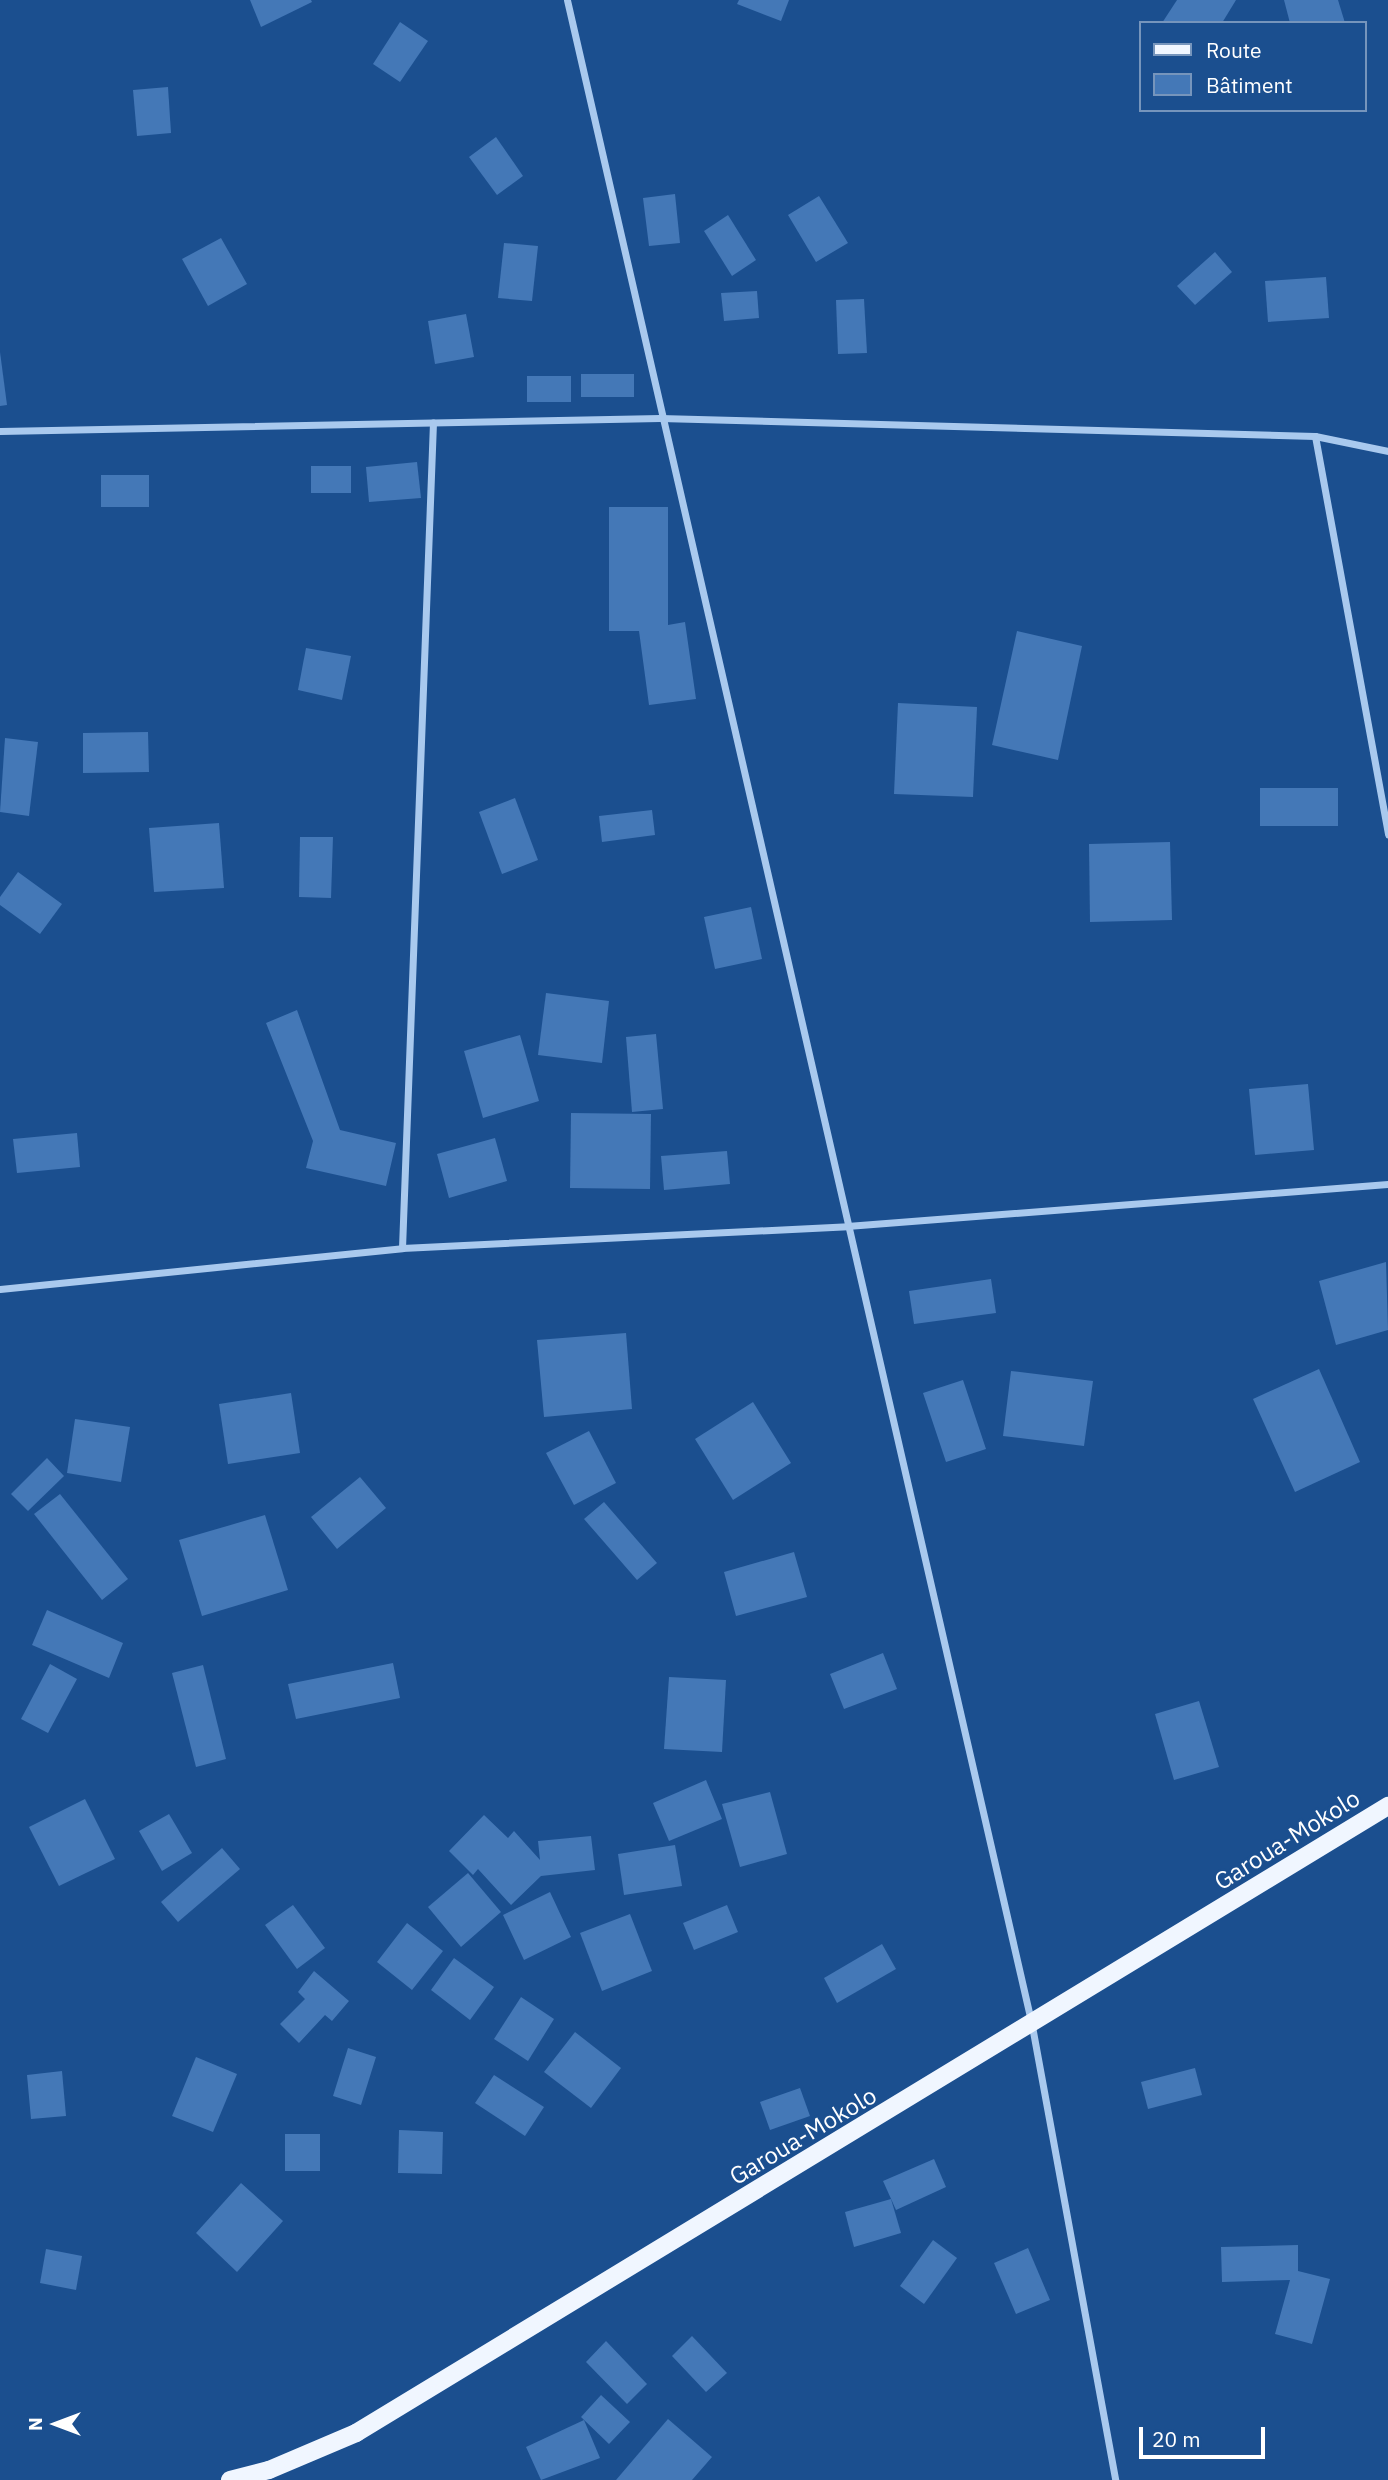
<!DOCTYPE html>
<meta charset="utf-8">
<style>
body{margin:0}
#map{position:relative;width:1388px;height:2480px;overflow:hidden;background:#1b4f8f;font-family:"IBM Plex Sans",sans-serif}
div>[style]{position:absolute}
[style*='--x']{left:calc(var(--x)*1px);top:calc(var(--y)*1px);width:calc(var(--w)*1px);rotate:calc(var(--a)*1deg)}
.building>*{inset:0;background:#4478b7}
.minor>*{height:7px;margin:-3.5px;padding:0 3.5px;transform-origin:3.5px;border-radius:3.5px;background:#a9c9ee}
.primary>*{height:18px;margin:-9px;padding:0 9px;transform-origin:9px;border-radius:9px;background:#f0f6ff}
span{translate:-50% -50%;white-space:nowrap;text-align:center;line-height:1.15;-webkit-text-stroke:5px #1b4f8f;paint-order:stroke}
.street-label{font-size:24px;color:#fff}
.legend{position:absolute;left:1139px;top:21px;width:228px;height:91px;box-sizing:border-box;background:#1b4f8f;border:2px solid #7695bc;margin:0;padding:9px 12px;list-style:none;font-size:21px;color:#fff}
.legend li{display:flex;align-items:center;gap:14px;height:35px}
.legend b{width:35px;border:2px solid #7695bc}
.north{position:absolute;left:21px;top:2389px;width:70px;height:70px;-webkit-text-stroke:5px #1b4f8f;paint-order:stroke;rotate:270deg;font-size:19px;font-weight:700;line-height:28px;text-align:center;color:#fff}
.north::after{content:'';display:block;margin:auto;width:24px;height:32px;background:#fff;clip-path:polygon(50% 0,100% 100%,50% 72%,0 100%)}
.scale{position:absolute;left:1139px;top:2427px;width:126px;height:32px;box-sizing:border-box;border:4px solid #fff;border-top:0;padding-left:9px;font-size:21px;line-height:24px;white-space:nowrap;color:#fff;-webkit-text-stroke:5px #1b4f8f;paint-order:stroke}
</style>
<div id="map">
<div class="building">
<div style="clip-path:polygon(250px 0,311px 0,312px 2px,261px 27px)"></div>
<div style="clip-path:polygon(739px 0,789px 0,781px 21px,737px 4px)"></div>
<div style="clip-path:polygon(1177px 0,1236px 0,1222px 23px,1162px 23px)"></div>
<div style="clip-path:polygon(1284px 0,1338px 0,1345px 23px,1290px 23px)"></div>
<div style="clip-path:polygon(400px 22px,428px 41px,400px 82px,373px 64px)"></div>
<div style="clip-path:polygon(168px 87px,171px 133px,137px 136px,133px 90px)"></div>
<div style="clip-path:polygon(496px 137px,523px 176px,497px 195px,469px 157px)"></div>
<div style="clip-path:polygon(675px 194px,680px 243px,649px 246px,643px 198px)"></div>
<div style="clip-path:polygon(819px 196px,848px 243px,816px 262px,788px 215px)"></div>
<div style="clip-path:polygon(728px 215px,756px 260px,732px 276px,704px 231px)"></div>
<div style="clip-path:polygon(221px 238px,247px 284px,208px 306px,182px 259px)"></div>
<div style="clip-path:polygon(504px 243px,538px 246px,532px 301px,498px 298px)"></div>
<div style="clip-path:polygon(1215px 252px,1232px 272px,1195px 305px,1177px 286px)"></div>
<div style="clip-path:polygon(1326px 277px,1329px 318px,1268px 322px,1265px 281px)"></div>
<div style="clip-path:polygon(757px 291px,759px 318px,724px 321px,721px 293px)"></div>
<div style="clip-path:polygon(864px 299px,867px 353px,838px 354px,836px 300px)"></div>
<div style="clip-path:polygon(466px 314px,474px 357px,435px 364px,428px 321px)"></div>
<div style="clip-path:polygon(0 352px,7px 405px,0 406px)"></div>
<div style="clip-path:polygon(581px 374px,634px 374px,634px 397px,581px 397px)"></div>
<div style="clip-path:polygon(527px 376px,571px 376px,571px 402px,527px 402px)"></div>
<div style="clip-path:polygon(417px 462px,421px 498px,369px 502px,366px 467px)"></div>
<div style="clip-path:polygon(311px 466px,351px 466px,351px 493px,311px 493px)"></div>
<div style="clip-path:polygon(101px 475px,149px 475px,149px 507px,101px 507px)"></div>
<div style="clip-path:polygon(609px 507px,668px 507px,668px 625px,685px 622px,696px 699px,649px 705px,639px 631px,609px 631px)"></div>
<div style="clip-path:polygon(1017px 631px,1082px 646px,1058px 760px,992px 745px)"></div>
<div style="clip-path:polygon(306px 648px,351px 656px,342px 700px,298px 690px)"></div>
<div style="clip-path:polygon(898px 703px,977px 707px,973px 797px,894px 794px)"></div>
<div style="clip-path:polygon(148px 732px,149px 772px,83px 773px,83px 733px)"></div>
<div style="clip-path:polygon(5px 738px,38px 742px,29px 816px,0 812px)"></div>
<div style="clip-path:polygon(1260px 788px,1338px 788px,1338px 826px,1260px 826px)"></div>
<div style="clip-path:polygon(515px 798px,538px 860px,502px 874px,479px 812px)"></div>
<div style="clip-path:polygon(652px 810px,655px 835px,602px 842px,599px 816px)"></div>
<div style="clip-path:polygon(219px 823px,224px 888px,154px 892px,149px 828px)"></div>
<div style="clip-path:polygon(300px 837px,333px 837px,331px 898px,299px 897px)"></div>
<div style="clip-path:polygon(1170px 842px,1172px 920px,1090px 922px,1089px 844px)"></div>
<div style="clip-path:polygon(18px 872px,62px 904px,40px 934px,0 905px,0 897px)"></div>
<div style="clip-path:polygon(751px 907px,762px 959px,715px 969px,704px 917px)"></div>
<div style="clip-path:polygon(546px 993px,609px 1001px,602px 1063px,538px 1055px)"></div>
<div style="clip-path:polygon(297px 1010px,340px 1130px,396px 1143px,386px 1186px,306px 1168px,313px 1141px,266px 1023px)"></div>
<div style="clip-path:polygon(656px 1034px,663px 1109px,632px 1112px,626px 1037px)"></div>
<div style="clip-path:polygon(520px 1035px,539px 1101px,483px 1118px,464px 1051px)"></div>
<div style="clip-path:polygon(1308px 1084px,1314px 1150px,1255px 1155px,1249px 1089px)"></div>
<div style="clip-path:polygon(571px 1113px,651px 1114px,650px 1189px,570px 1188px)"></div>
<div style="clip-path:polygon(77px 1133px,80px 1167px,17px 1173px,13px 1139px)"></div>
<div style="clip-path:polygon(495px 1138px,507px 1181px,449px 1198px,437px 1154px)"></div>
<div style="clip-path:polygon(727px 1151px,730px 1184px,664px 1190px,661px 1156px)"></div>
<div style="clip-path:polygon(1386px 1262px,1388px 1330px,1336px 1345px,1319px 1281px)"></div>
<div style="clip-path:polygon(991px 1279px,996px 1313px,914px 1324px,909px 1291px)"></div>
<div style="clip-path:polygon(626px 1333px,632px 1409px,544px 1417px,537px 1340px)"></div>
<div style="clip-path:polygon(1319px 1369px,1360px 1462px,1295px 1492px,1253px 1399px)"></div>
<div style="clip-path:polygon(1011px 1371px,1093px 1381px,1084px 1446px,1003px 1436px)"></div>
<div style="clip-path:polygon(963px 1380px,986px 1449px,946px 1462px,923px 1393px)"></div>
<div style="clip-path:polygon(291px 1393px,300px 1453px,228px 1464px,219px 1404px)"></div>
<div style="clip-path:polygon(753px 1402px,791px 1463px,733px 1500px,695px 1439px)"></div>
<div style="clip-path:polygon(75px 1419px,130px 1427px,121px 1482px,67px 1473px)"></div>
<div style="clip-path:polygon(589px 1431px,616px 1483px,574px 1505px,546px 1453px)"></div>
<div style="clip-path:polygon(47px 1458px,64px 1476px,28px 1511px,11px 1494px)"></div>
<div style="clip-path:polygon(360px 1477px,386px 1508px,337px 1549px,311px 1517px)"></div>
<div style="clip-path:polygon(60px 1494px,128px 1579px,102px 1600px,34px 1514px)"></div>
<div style="clip-path:polygon(604px 1502px,657px 1563px,637px 1580px,584px 1519px)"></div>
<div style="clip-path:polygon(265px 1515px,288px 1590px,202px 1616px,179px 1540px)"></div>
<div style="clip-path:polygon(794px 1552px,807px 1597px,736px 1616px,724px 1572px)"></div>
<div style="clip-path:polygon(47px 1610px,123px 1643px,109px 1678px,32px 1645px)"></div>
<div style="clip-path:polygon(883px 1653px,897px 1689px,844px 1709px,830px 1674px)"></div>
<div style="clip-path:polygon(393px 1663px,400px 1698px,296px 1719px,288px 1684px)"></div>
<div style="clip-path:polygon(50px 1664px,77px 1679px,48px 1733px,21px 1719px)"></div>
<div style="clip-path:polygon(203px 1665px,226px 1759px,196px 1767px,172px 1673px)"></div>
<div style="clip-path:polygon(669px 1677px,726px 1680px,722px 1752px,664px 1749px)"></div>
<div style="clip-path:polygon(1199px 1701px,1219px 1767px,1174px 1780px,1155px 1714px)"></div>
<div style="clip-path:polygon(706px 1780px,722px 1819px,669px 1841px,653px 1803px)"></div>
<div style="clip-path:polygon(770px 1792px,787px 1854px,740px 1867px,722px 1804px)"></div>
<div style="clip-path:polygon(85px 1799px,115px 1859px,59px 1886px,29px 1827px)"></div>
<div style="clip-path:polygon(169px 1814px,192px 1853px,162px 1871px,139px 1831px)"></div>
<div style="clip-path:polygon(484px 1815px,508px 1838px,514px 1831px,540px 1860px,538px 1841px,591px 1836px,595px 1870px,541px 1876px,511px 1905px,478px 1869px,473px 1875px,449px 1851px)"></div>
<div style="clip-path:polygon(675px 1845px,682px 1886px,624px 1895px,618px 1854px)"></div>
<div style="clip-path:polygon(222px 1848px,240px 1869px,178px 1922px,161px 1902px)"></div>
<div style="clip-path:polygon(468px 1873px,501px 1912px,461px 1947px,428px 1907px)"></div>
<div style="clip-path:polygon(550px 1892px,571px 1937px,524px 1960px,503px 1915px)"></div>
<div style="clip-path:polygon(293px 1905px,325px 1948px,297px 1969px,265px 1925px)"></div>
<div style="clip-path:polygon(727px 1905px,738px 1932px,694px 1950px,683px 1923px)"></div>
<div style="clip-path:polygon(630px 1914px,652px 1971px,602px 1991px,580px 1933px)"></div>
<div style="clip-path:polygon(407px 1923px,443px 1951px,412px 1990px,377px 1962px)"></div>
<div style="clip-path:polygon(882px 1944px,896px 1969px,837px 2003px,824px 1978px)"></div>
<div style="clip-path:polygon(454px 1958px,494px 1987px,470px 2020px,431px 1990px)"></div>
<div style="clip-path:polygon(314px 1971px,349px 2001px,332px 2021px,325px 2015px,299px 2043px,280px 2024px,305px 1999px,298px 1992px)"></div>
<div style="clip-path:polygon(521px 1997px,554px 2019px,528px 2061px,494px 2039px)"></div>
<div style="clip-path:polygon(575px 2032px,621px 2068px,591px 2108px,544px 2072px)"></div>
<div style="clip-path:polygon(348px 2048px,376px 2057px,361px 2105px,333px 2096px)"></div>
<div style="clip-path:polygon(196px 2057px,237px 2074px,213px 2132px,172px 2116px)"></div>
<div style="clip-path:polygon(1195px 2068px,1202px 2095px,1148px 2109px,1141px 2082px)"></div>
<div style="clip-path:polygon(62px 2071px,66px 2116px,31px 2119px,27px 2075px)"></div>
<div style="clip-path:polygon(494px 2075px,544px 2107px,525px 2136px,475px 2103px)"></div>
<div style="clip-path:polygon(800px 2088px,810px 2116px,770px 2130px,760px 2102px)"></div>
<div style="clip-path:polygon(399px 2130px,443px 2132px,442px 2174px,398px 2173px)"></div>
<div style="clip-path:polygon(285px 2134px,320px 2134px,320px 2171px,285px 2171px)"></div>
<div style="clip-path:polygon(934px 2159px,946px 2187px,896px 2210px,883px 2181px)"></div>
<div style="clip-path:polygon(241px 2183px,283px 2221px,237px 2272px,196px 2233px)"></div>
<div style="clip-path:polygon(891px 2199px,901px 2233px,854px 2247px,845px 2212px)"></div>
<div style="clip-path:polygon(933px 2240px,957px 2258px,924px 2304px,900px 2286px)"></div>
<div style="clip-path:polygon(1298px 2245px,1298px 2271px,1330px 2279px,1312px 2344px,1275px 2334px,1290px 2280px,1222px 2282px,1221px 2247px)"></div>
<div style="clip-path:polygon(1028px 2248px,1050px 2300px,1016px 2314px,994px 2263px)"></div>
<div style="clip-path:polygon(46px 2249px,82px 2256px,76px 2290px,40px 2283px)"></div>
<div style="clip-path:polygon(692px 2336px,727px 2373px,706px 2392px,672px 2356px)"></div>
<div style="clip-path:polygon(606px 2341px,647px 2384px,627px 2404px,586px 2362px)"></div>
<div style="clip-path:polygon(601px 2395px,630px 2422px,609px 2444px,581px 2417px)"></div>
<div style="clip-path:polygon(668px 2419px,712px 2457px,692px 2480px,616px 2480px)"></div>
<div style="clip-path:polygon(584px 2420px,600px 2458px,541px 2480px,526px 2447px)"></div>
</div>
<div class="minor">
<div style="--x:567;--y:0;--w:2079;--a:77.07"></div>
<div style="--x:1032;--y:2026;--w:462;--a:79.6"></div>
<div style="--x:0;--y:431;--w:660;--a:-1.13"></div>
<div style="--x:660;--y:418;--w:655;--a:1.57"></div>
<div style="--x:1315;--y:436;--w:75;--a:11.6"></div>
<div style="--x:1315;--y:436;--w:405;--a:79.6"></div>
<div style="--x:402;--y:1248;--w:826;--a:-87.85"></div>
<div style="--x:0;--y:1289;--w:404;--a:-5.8"></div>
<div style="--x:402;--y:1248;--w:446;--a:-2.8"></div>
<div style="--x:847;--y:1226;--w:543;--a:-4.44"></div>
</div>
<div class="primary">
<div style="--x:230;--y:2480;--w:40;--a:-14.4"></div>
<div style="--x:269;--y:2470;--w:95;--a:-23"></div>
<div style="--x:356;--y:2433;--w:1208;--a:-31.28"></div>
</div>
<div class="street-label">
<span style="left:1287px;top:1840px;rotate:-32deg">Garoua-Mokolo</span>
<span style="left:803px;top:2136px;rotate:-31deg">Garoua-Mokolo</span>
</div>
<ul class="legend">
<li><b style="height:9px;background:#f0f6ff"></b>Route</li>
<li><b style="height:19px;background:#4478b7"></b>Bâtiment</li>
</ul>
<div class="north">N</div>
<div class="scale">20 m</div>
</div>
